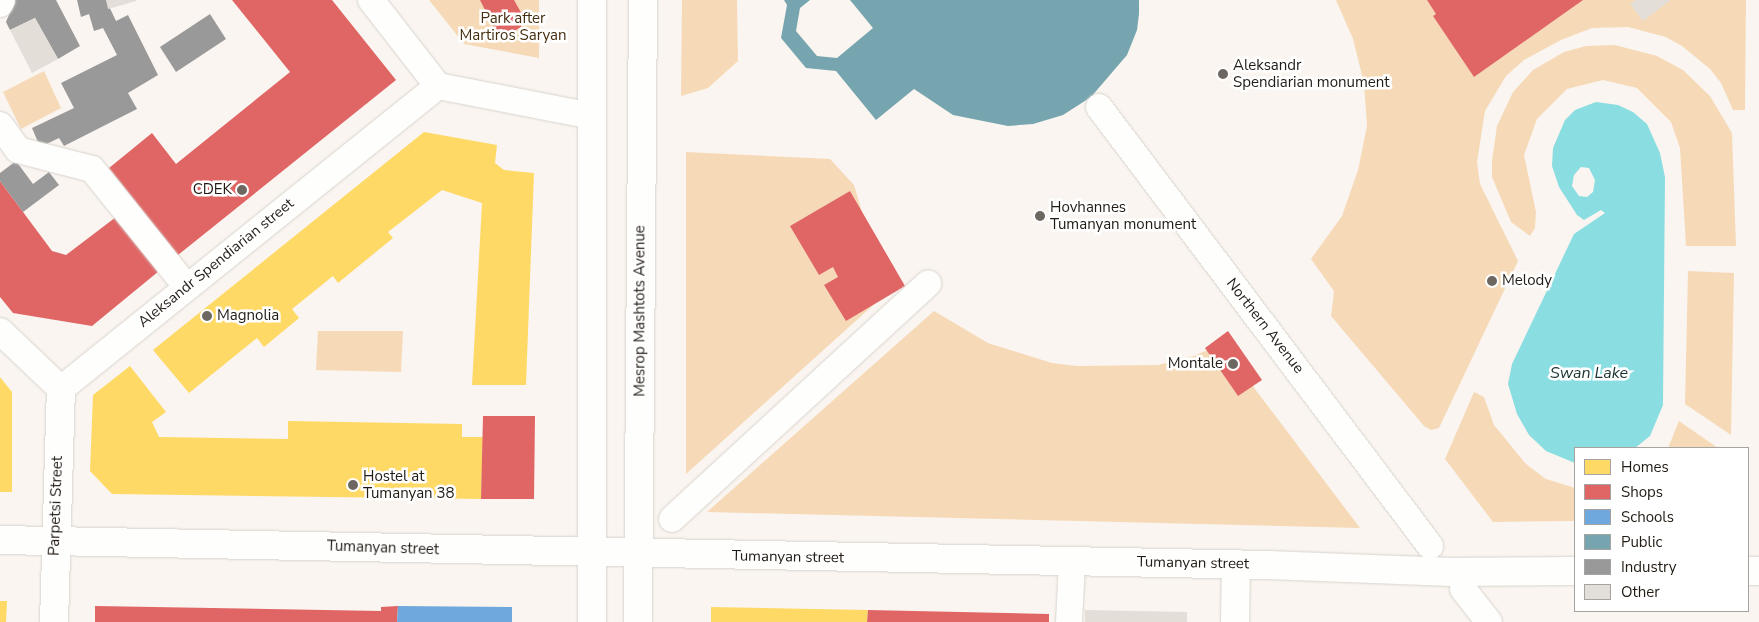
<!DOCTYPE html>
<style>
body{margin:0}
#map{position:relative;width:1759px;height:622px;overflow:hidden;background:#faf5f0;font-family:"Nunito Sans",sans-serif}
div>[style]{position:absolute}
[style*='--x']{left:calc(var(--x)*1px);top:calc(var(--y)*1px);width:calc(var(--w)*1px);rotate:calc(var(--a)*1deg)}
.green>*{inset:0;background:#f6dab8}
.water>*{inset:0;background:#8adde1}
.homes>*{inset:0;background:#ffd966}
.shops>*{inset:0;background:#e06666}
.schools>*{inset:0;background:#6fa8dc}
.public>*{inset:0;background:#76a5af}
.industry>*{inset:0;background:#999}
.building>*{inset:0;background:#e3ded7}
.roads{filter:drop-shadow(0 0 1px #d8d3cd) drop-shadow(0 0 1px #d8d3cd)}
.street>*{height:26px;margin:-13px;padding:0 13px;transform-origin:13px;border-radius:13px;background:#fefefd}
.secondary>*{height:28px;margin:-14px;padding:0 14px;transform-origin:14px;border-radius:14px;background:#fefefd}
.highway>*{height:28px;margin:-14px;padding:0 14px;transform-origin:14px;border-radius:14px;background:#fefefd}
.dots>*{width:14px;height:14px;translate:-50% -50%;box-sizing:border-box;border:2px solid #fff;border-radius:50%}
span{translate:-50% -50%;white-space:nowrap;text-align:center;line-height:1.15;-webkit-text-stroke:5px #fff;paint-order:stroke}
.park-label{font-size:15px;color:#452f10}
.poi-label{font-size:15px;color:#211b14}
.left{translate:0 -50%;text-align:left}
.right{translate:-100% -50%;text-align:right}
.street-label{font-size:15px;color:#211b14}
.water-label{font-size:16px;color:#1a3031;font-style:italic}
.legend{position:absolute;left:1574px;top:447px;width:175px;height:165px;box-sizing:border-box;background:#fff;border:1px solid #a6a4a1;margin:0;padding:6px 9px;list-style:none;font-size:15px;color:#211b14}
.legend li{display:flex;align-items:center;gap:10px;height:25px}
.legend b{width:25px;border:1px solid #a6a4a1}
</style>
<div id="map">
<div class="green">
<div style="clip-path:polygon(429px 0,539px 0,539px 58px,464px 44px)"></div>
<div style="clip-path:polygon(682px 0,737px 0,738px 61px,708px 88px,681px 96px)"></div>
<div style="clip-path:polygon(1336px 0,1746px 0,1745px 110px,1733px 110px,1721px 83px,1710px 69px,1682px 46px,1666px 37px,1628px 27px,1592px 28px,1561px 40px,1524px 60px,1506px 76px,1485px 111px,1477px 162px,1480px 184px,1518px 261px,1439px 428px,1431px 430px,1424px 426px,1331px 316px,1334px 291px,1311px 259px,1342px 216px,1358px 170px,1367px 126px,1364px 83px,1353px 39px)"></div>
<div style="clip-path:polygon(1615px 45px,1657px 56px,1683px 70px,1710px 96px,1732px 133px,1736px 246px,1686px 246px,1680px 148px,1671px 122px,1637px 88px,1603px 80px,1567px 89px,1537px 119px,1524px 155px,1536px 212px,1535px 228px,1530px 236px,1511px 222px,1492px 177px,1492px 161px,1497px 126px,1513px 92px,1533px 70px,1564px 52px,1586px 46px)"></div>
<div style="clip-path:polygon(44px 71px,61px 108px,21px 129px,3px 92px)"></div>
<div style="clip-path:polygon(686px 152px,830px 159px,854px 185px,863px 215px,900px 281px,686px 474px)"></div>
<div style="clip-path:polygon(1688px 271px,1734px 273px,1731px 435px,1685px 404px)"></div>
<div style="clip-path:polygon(934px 311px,988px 343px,1052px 363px,1077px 366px,1158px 365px,1194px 356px,1221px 344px,1360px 528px,707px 512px)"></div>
<div style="clip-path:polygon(318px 331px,403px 331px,401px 372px,316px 370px)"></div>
<div style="clip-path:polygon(1474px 392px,1484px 397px,1494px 425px,1526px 464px,1546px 479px,1575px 488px,1575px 521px,1493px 522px,1445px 459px)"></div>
<div style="clip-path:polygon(1679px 421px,1718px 448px,1668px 448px)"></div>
</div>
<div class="water">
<div style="clip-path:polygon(evenodd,1596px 102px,1618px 105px,1633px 112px,1647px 124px,1660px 153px,1665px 177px,1663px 405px,1650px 436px,1635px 448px,1575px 448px,1575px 463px,1546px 451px,1529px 435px,1517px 414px,1508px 384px,1512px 364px,1574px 234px,1605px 213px,1601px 210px,1584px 220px,1577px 215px,1559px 187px,1552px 166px,1553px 148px,1565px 120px,1575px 110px,1596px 102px,1581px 167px,1589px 168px,1595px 180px,1593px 192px,1587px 197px,1579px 196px,1572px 186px,1574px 175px,1581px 167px)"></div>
</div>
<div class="homes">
<div style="clip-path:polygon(424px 132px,497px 145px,495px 163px,504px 170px,534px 173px,526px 385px,472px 385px,482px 203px,442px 190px,388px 232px,393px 238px,338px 283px,333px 276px,292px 309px,299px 318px,264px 347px,257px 338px,189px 393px,153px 350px)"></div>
<div style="clip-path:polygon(130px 366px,166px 412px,152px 422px,159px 437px,288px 439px,288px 421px,462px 424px,462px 437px,483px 437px,481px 499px,112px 494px,90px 471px,93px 395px)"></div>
<div style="clip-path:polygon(0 377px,12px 392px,12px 492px,0 492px)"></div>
<div style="clip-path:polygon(0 601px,7px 601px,6px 622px,0 622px)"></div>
<div style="clip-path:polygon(711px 607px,868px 610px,867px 622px,711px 622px)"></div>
</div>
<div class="shops">
<div style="clip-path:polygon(232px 0,332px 0,396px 80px,178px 255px,109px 168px,152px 133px,176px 164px,290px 72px)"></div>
<div style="clip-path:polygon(480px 0,514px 0,523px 16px,521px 27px,507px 35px,496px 32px)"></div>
<div style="clip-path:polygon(1427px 0,1583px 0,1474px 77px,1433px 16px,1436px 14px)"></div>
<div style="clip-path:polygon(0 181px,52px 251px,66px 255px,116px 217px,159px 271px,92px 326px,13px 313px,0 297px)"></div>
<div style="clip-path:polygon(850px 191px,905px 286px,846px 321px,824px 285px,838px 277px,833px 267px,819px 275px,790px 226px)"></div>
<div style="clip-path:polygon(1228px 331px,1262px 380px,1238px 396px,1205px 348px)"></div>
<div style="clip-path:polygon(483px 416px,535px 416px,534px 499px,481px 499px)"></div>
<div style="clip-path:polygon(95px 606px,381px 611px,381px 607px,398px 606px,397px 622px,95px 622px)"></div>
<div style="clip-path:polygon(868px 610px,1049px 614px,1049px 622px,867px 622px)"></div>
</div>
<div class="schools">
<div style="clip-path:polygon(398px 606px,512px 607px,512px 622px,397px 622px)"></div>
</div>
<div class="public">
<div style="clip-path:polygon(784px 0,810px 0,800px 8px,796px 31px,817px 56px,837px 58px,873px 28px,850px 0,1139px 0,1139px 14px,1137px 30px,1127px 55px,1091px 97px,1063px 115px,1033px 124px,1008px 126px,953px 115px,914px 89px,876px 120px,836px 71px,806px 68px,781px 38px,787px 5px)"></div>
</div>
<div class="industry">
<div style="clip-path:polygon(15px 0,56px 0,80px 46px,58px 59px,35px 18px,10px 30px,6px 22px)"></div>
<div style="clip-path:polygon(77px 0,106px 0,116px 21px,128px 15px,158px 75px,128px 93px,137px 109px,64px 146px,59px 138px,40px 147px,32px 128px,74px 108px,61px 83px,117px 55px,103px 28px,94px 31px,89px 14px,81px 17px)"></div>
<div style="clip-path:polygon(210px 14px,226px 39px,176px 72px,160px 47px)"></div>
<div style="clip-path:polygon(16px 161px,33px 184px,49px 172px,59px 185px,23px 212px,0 181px,0 173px)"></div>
</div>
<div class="building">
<div style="clip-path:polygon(106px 0,136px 0,136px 1px,108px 9px)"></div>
<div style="clip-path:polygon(1636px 0,1671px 0,1643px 21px,1630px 4px)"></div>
<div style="clip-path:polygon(35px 18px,58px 59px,32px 73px,10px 30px)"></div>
<div style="clip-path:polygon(1085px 610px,1187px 612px,1187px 622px,1085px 622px)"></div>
</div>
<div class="roads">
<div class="street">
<div style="--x:371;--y:0;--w:109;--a:52.1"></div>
<div style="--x:438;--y:86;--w:157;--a:11"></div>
<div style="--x:0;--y:4;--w:4;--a:-63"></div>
<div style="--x:1099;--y:107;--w:550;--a:52.98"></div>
<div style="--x:0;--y:125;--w:31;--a:54"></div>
<div style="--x:18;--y:150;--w:76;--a:14.4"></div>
<div style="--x:92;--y:169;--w:150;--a:51.2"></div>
<div style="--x:0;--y:331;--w:84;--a:43.6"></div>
<div style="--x:61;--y:389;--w:484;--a:-38.8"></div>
<div style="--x:672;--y:519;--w:348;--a:-42.6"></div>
<div style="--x:1463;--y:589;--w:42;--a:51.8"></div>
<div style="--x:1069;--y:622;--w:60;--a:-87.1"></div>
</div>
<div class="secondary">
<div style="--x:0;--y:540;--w:1268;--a:1.13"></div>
<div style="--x:1268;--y:565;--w:183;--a:2.2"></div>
<div style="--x:1451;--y:572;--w:124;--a:-0.5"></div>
<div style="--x:1748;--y:571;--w:11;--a:0"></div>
<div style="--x:54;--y:622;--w:233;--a:-88.3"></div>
<div style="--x:1235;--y:622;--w:58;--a:-89"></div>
</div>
<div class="highway">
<div style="--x:592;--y:0;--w:622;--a:90"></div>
<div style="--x:638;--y:622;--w:622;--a:-89.54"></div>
</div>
</div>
<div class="dots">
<div style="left:1223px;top:74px;background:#6d6761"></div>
<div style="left:242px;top:190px;background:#6d6761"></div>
<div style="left:1040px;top:216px;background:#6d6761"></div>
<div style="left:1492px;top:281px;background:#6d6761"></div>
<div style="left:207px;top:316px;background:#6d6761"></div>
<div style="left:1233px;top:364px;background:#6d6761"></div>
<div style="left:353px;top:485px;background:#6d6761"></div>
</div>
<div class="park-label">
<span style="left:513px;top:27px">Park after<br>Martiros Saryan</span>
</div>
<div class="poi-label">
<span class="left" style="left:1233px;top:74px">Aleksandr<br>Spendiarian monument</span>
<span class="right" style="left:232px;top:190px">CDEK</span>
<span class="left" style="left:1050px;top:216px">Hovhannes<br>Tumanyan monument</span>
<span class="left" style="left:1502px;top:281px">Melody</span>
<span class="left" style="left:217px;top:316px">Magnolia</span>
<span class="right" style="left:1223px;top:364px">Montale</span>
<span class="left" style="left:363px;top:485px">Hostel at<br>Tumanyan 38</span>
</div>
<div class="street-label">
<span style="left:216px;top:263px;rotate:-39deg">Aleksandr Spendiarian street</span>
<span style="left:640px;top:311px;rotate:-90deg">Mesrop Mashtots Avenue</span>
<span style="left:1265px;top:326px;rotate:52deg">Northern Avenue</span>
<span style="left:56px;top:506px;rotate:-88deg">Parpetsi Street</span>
<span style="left:383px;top:548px;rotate:2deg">Tumanyan street</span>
<span style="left:788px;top:557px;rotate:1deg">Tumanyan street</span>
<span style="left:1193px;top:563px;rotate:1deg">Tumanyan street</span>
</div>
<div class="water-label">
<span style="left:1589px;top:373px">Swan Lake</span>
</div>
<ul class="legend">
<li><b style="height:14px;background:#ffd966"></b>Homes</li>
<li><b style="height:14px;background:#e06666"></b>Shops</li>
<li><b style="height:14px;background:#6fa8dc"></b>Schools</li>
<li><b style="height:14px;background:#76a5af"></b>Public</li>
<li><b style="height:14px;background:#999"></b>Industry</li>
<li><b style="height:14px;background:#e3ded7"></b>Other</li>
</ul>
</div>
